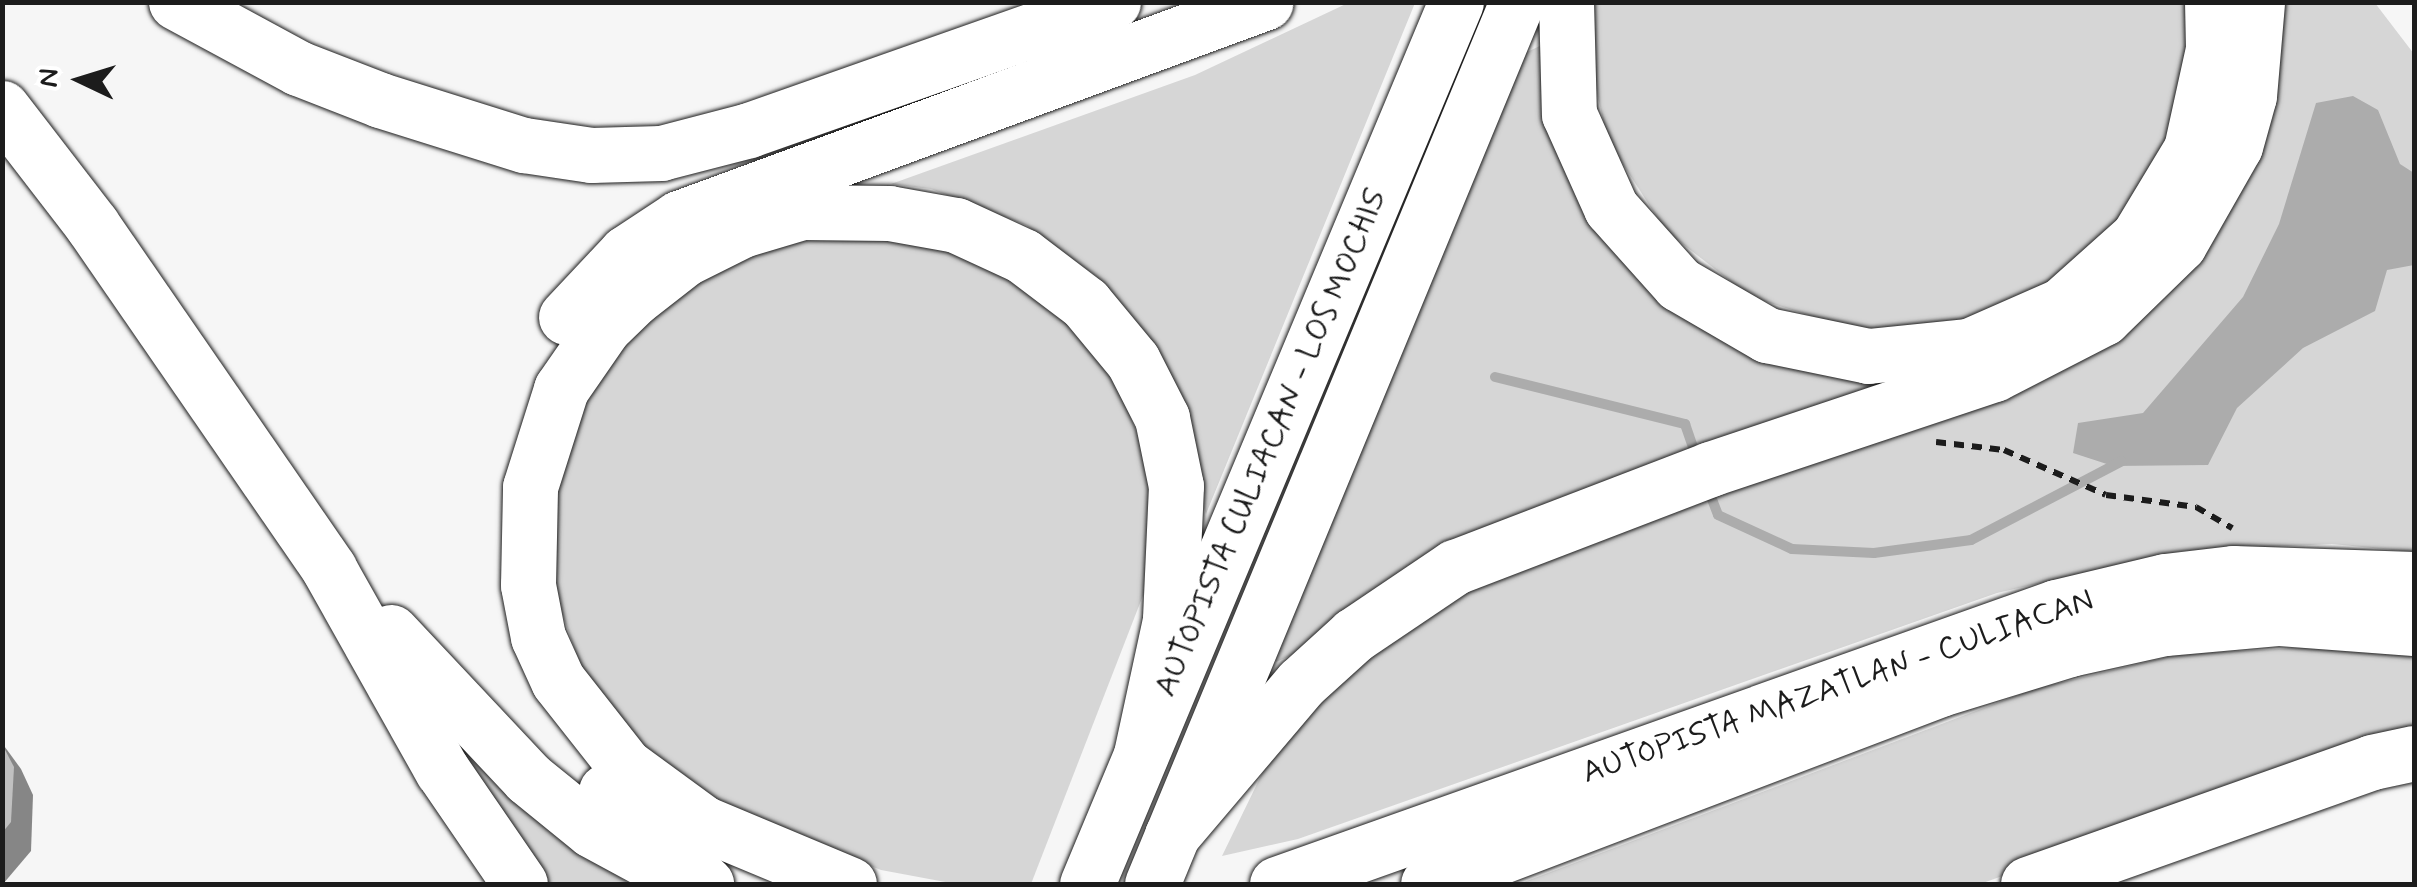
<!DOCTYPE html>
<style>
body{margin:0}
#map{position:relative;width:2417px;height:887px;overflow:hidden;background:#f6f6f6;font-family:Mynerve,sans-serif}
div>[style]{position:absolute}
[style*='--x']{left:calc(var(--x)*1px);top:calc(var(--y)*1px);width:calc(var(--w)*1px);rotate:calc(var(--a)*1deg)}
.green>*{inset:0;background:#d6d6d6}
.water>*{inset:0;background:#acacac}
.stream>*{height:10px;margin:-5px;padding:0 5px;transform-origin:5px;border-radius:5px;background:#acacac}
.path>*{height:6px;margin-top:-3px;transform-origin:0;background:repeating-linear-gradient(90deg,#1c1c1c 0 10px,transparent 0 18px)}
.roads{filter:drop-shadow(0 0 2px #1c1c1c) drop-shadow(0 0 2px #1c1c1c)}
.highway>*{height:55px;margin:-27.5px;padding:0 27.5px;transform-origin:27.5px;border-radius:27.5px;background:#fff}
.shaded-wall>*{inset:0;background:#868686}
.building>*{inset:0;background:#c0c0c0}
span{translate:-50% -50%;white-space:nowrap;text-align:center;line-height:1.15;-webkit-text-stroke:9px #fff;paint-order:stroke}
.street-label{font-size:32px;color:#1c1c1c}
.frame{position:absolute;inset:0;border:5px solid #1c1c1c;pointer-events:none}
.north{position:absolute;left:30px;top:30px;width:100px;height:100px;-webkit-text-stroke:8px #fff;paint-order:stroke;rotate:274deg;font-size:28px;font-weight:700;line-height:40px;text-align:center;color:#1c1c1c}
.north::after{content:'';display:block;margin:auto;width:35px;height:45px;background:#1c1c1c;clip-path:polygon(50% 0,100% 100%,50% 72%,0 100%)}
</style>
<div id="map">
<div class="green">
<div style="clip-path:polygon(1588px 2px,2205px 2px,2191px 119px,2139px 213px,2060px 285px,1960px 325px,1853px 329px,1751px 297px,1666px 231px,1608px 141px,1584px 36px)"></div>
<div style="clip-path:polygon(1348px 3px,1415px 3px,1206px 514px,1155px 354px,1096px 276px,1026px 225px,931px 189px,891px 184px,1195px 75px)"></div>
<div style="clip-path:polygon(2273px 3px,2375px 3px,2414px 54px,2414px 552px,2332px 544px,2182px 551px,1997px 593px,1298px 839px,1222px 856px,1273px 751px,1381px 632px,1503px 569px,2081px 361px,2147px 312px)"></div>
<div style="clip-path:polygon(1518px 42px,1527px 52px,1542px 45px,1649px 279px,1953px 363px,1276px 662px,1269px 636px)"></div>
<div style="clip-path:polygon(868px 237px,947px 250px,1018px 280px,1075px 331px,1120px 390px,1147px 459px,1154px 514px,1149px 580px,1031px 884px,956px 884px,881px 870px,732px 812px,621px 729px,582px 670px,553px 587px,552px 504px,590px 385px,627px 337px,675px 294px,737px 255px,806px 238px)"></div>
<div style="clip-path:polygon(2336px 646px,2414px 651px,2414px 735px,2323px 761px,1980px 884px,1519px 884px,2034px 689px,2180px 654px)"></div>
<div style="clip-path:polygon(453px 744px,565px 841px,630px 884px,541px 884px)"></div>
</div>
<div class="water">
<div style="clip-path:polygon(2353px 96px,2378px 110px,2400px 164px,2414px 173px,2414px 265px,2387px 270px,2375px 311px,2303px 348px,2237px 408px,2208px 465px,2113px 466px,2073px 453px,2078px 423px,2143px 413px,2243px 297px,2279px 224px,2316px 103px)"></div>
</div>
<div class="stream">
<div style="--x:1495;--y:377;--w:196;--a:13.9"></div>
<div style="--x:1685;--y:424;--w:28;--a:71"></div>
<div style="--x:1710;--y:494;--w:22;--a:69"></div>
<div style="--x:1718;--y:515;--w:81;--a:24.7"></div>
<div style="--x:1792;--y:549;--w:82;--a:2.8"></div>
<div style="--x:1874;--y:553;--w:98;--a:-7.6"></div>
<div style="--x:1971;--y:540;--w:170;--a:-27.6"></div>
</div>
<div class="path">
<div style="--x:1936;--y:442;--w:68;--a:6.7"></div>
<div style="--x:2004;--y:450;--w:111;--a:23.8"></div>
<div style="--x:2106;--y:495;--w:91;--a:7.6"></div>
<div style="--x:2196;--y:507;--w:42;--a:30.3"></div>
</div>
<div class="roads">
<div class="highway">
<div style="--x:176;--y:2;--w:139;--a:28.4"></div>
<div style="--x:298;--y:68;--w:88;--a:21.3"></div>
<div style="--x:380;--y:100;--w:151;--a:17.4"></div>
<div style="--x:524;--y:145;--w:68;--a:8.5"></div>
<div style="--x:591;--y:155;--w:70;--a:-1.6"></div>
<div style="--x:661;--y:153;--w:91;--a:-14.6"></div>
<div style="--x:749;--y:130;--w:386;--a:-19.4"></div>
<div style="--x:1566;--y:2;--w:112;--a:88.5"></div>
<div style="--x:1569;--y:114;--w:103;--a:65.9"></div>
<div style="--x:1611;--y:208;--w:102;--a:48.2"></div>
<div style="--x:1679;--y:284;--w:102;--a:30.1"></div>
<div style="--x:1767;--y:335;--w:103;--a:11.7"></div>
<div style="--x:1868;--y:356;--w:101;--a:-5.7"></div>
<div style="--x:1969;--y:346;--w:102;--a:-23.8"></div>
<div style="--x:2062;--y:305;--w:102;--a:-41.8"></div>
<div style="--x:2138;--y:237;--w:103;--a:-58.9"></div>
<div style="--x:2191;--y:149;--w:102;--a:-77.6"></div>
<div style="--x:2213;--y:49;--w:47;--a:-91.2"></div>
<div style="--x:2;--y:108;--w:148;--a:52.4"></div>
<div style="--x:92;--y:225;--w:418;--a:55.4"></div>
<div style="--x:329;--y:569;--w:231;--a:60.7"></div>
<div style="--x:442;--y:770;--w:138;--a:55.6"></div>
<div style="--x:566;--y:317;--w:88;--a:-46.8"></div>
<div style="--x:626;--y:253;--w:64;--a:-33.4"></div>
<div style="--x:679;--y:218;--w:625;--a:-20.2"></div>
<div style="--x:391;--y:632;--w:200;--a:46.8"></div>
<div style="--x:528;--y:778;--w:82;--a:39.1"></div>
<div style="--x:592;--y:830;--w:72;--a:28.4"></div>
<div style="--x:606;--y:791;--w:137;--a:42.9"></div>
<div style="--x:1172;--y:835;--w:199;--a:-49.7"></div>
<div style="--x:1301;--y:683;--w:72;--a:-42.2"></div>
<div style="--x:1354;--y:635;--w:122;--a:-34"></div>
<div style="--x:1455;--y:567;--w:273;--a:-21"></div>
<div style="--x:1710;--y:469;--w:299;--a:-18.5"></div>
<div style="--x:1994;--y:374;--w:123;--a:-27.2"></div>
<div style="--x:2103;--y:318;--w:106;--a:-44.2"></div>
<div style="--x:2179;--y:244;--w:113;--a:-60.3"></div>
<div style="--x:2235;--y:146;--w:52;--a:-74.4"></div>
<div style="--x:2249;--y:96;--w:94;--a:-85.1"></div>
<div style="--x:849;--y:884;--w:158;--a:-157.3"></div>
<div style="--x:703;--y:823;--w:97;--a:-143.8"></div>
<div style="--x:625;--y:766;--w:108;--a:-128.2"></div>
<div style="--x:558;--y:681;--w:48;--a:-114.4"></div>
<div style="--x:538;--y:637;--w:53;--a:-100.9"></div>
<div style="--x:528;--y:585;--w:98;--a:-88.8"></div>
<div style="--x:530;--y:487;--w:103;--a:-72.4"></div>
<div style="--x:561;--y:389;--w:75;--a:-55.3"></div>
<div style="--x:604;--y:327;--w:42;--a:-44"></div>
<div style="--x:634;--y:298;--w:63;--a:-38"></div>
<div style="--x:684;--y:259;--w:65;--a:-26.6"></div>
<div style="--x:742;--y:230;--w:63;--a:-16.7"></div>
<div style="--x:802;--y:212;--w:87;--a:0.7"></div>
<div style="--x:889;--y:213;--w:68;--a:10.2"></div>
<div style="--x:956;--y:225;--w:74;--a:24.8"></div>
<div style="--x:1023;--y:256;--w:78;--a:37.2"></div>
<div style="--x:1085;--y:303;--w:75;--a:50.4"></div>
<div style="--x:1133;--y:361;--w:64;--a:63"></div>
<div style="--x:1162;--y:418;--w:69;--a:78.4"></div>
<div style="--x:1176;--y:486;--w:134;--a:92.6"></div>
<div style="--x:1170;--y:620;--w:137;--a:102.2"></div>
<div style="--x:1087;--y:884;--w:956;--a:-67.3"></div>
<div style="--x:1152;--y:884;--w:955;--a:-67.52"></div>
<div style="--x:1277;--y:884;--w:827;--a:-19.57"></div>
<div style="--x:2056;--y:607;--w:112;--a:-13.4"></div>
<div style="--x:2165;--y:581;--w:68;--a:-6.7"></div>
<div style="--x:2233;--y:573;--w:181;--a:1.9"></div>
<div style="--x:1428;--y:884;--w:548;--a:-20.85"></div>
<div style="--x:1940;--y:689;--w:136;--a:-17.1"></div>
<div style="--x:2070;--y:649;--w:97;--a:-12.5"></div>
<div style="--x:2165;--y:628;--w:115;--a:-5"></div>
<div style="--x:2280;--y:618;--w:134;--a:4.3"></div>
<div style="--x:2028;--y:884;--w:365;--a:-19.5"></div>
<div style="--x:2372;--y:762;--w:43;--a:-12.1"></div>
</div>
</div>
<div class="shaded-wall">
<div style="clip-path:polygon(2px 743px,21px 769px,33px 795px,31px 851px,3px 884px)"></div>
</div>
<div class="building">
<div style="clip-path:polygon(2px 744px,14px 767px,11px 822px,2px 833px)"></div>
</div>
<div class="street-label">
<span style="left:1271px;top:443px;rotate:-67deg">AUTOPISTA CULIACAN - LOS MOCHIS</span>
<span style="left:1838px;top:687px;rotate:-19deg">AUTOPISTA MAZATLAN - CULIACAN</span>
</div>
<div class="frame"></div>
<div class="north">N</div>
</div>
